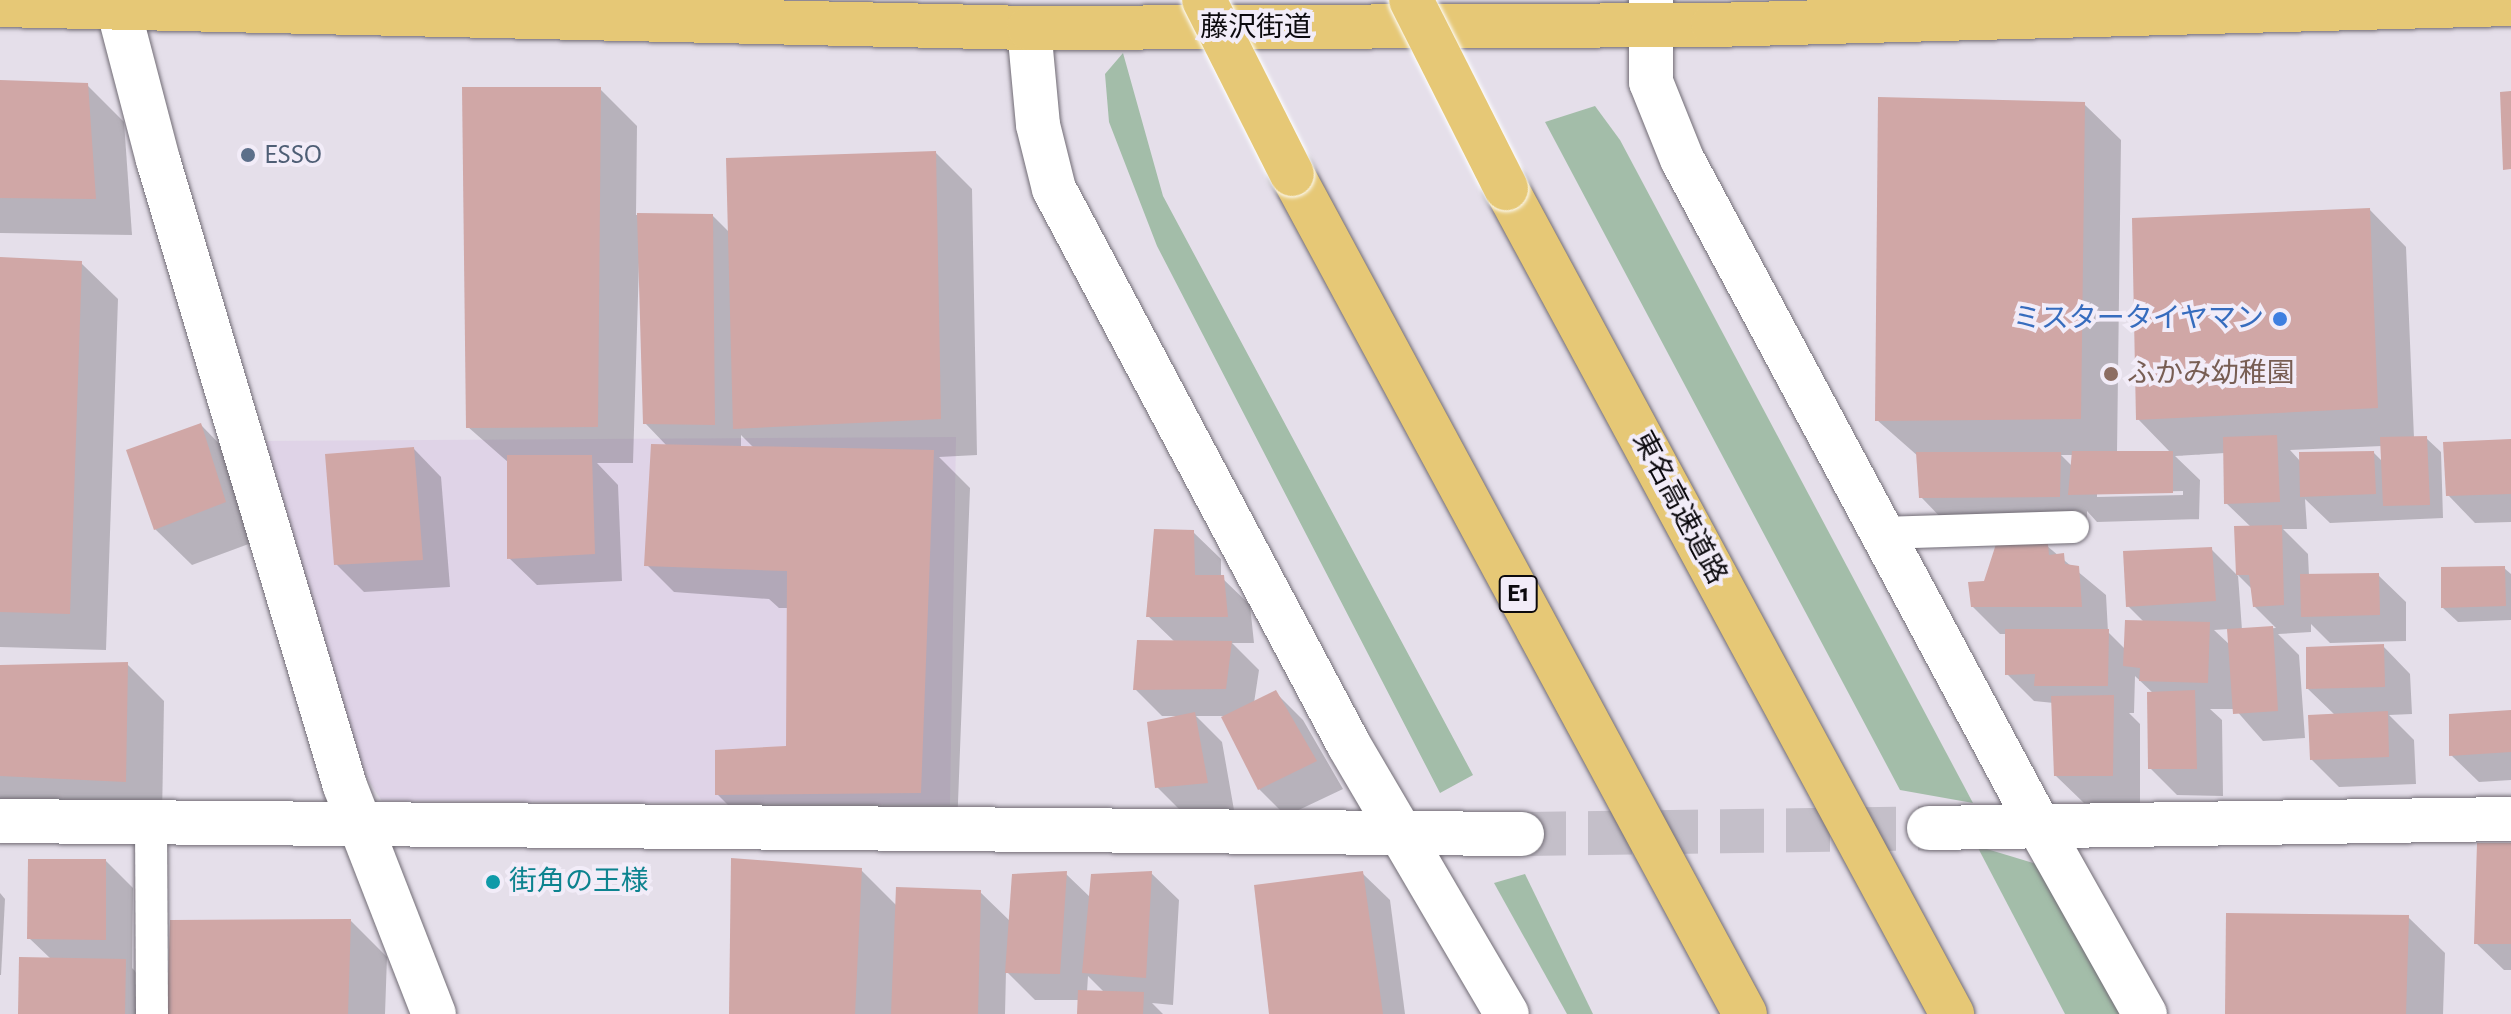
<!DOCTYPE html>
<meta charset="utf-8">
<style>
body{margin:0}
#map{position:relative;width:2511px;height:1014px;overflow:hidden;background:#e5dfea;font-family:"Alegreya Sans","Noto Sans JP",sans-serif}
div>[style]{position:absolute}
[style*='--x']{left:calc(var(--x)*1px);top:calc(var(--y)*1px);width:calc(var(--w)*1px);rotate:calc(var(--a)*1deg)}
.education>*{inset:0;background:#dfd3e7}
.green>*{inset:0;background:#a3bda9}
.shadow>*{inset:0;background:#0003}
.building>*{inset:0;background:#d0a7a6}
.street-tunnel>*{height:44px;margin-top:-22px;transform-origin:0;background:repeating-linear-gradient(90deg,#c4bfc9 0 44px,transparent 0 66px)}
.roads{filter:drop-shadow(0 0 2px #716c75) drop-shadow(0 0 2px #716c75)}
.lane>*{height:32px;margin:-16px;padding:0 16px;transform-origin:16px;border-radius:16px;background:#fff}
.street>*{height:44px;margin:-22px;padding:0 22px;transform-origin:22px;border-radius:22px;background:#fff}
.highway>*{height:44px;margin:-22px;padding:0 22px;transform-origin:22px;border-radius:22px;background:#e6c876}
.bridges{filter:drop-shadow(0 0 2px #fff) drop-shadow(0 0 2px #fff)}
.highway-bridge>*{height:44px;margin:-22px;padding:0 22px;transform-origin:22px;border-radius:22px;background:#e6c876}
.dots>*{width:22px;height:22px;translate:-50% -50%;box-sizing:border-box;border:4px solid #f2ecf8;border-radius:50%}
span{translate:-50% -50%;white-space:nowrap;text-align:center;line-height:1.15;-webkit-text-stroke:8px #f2ecf8;paint-order:stroke}
.shield-label span{padding:2px 6px;background:#f2ecf8;border:2px solid;border-radius:6px;-webkit-text-stroke-width:0}
.shield-label{font-size:26px;color:#0c0a0e;font-weight:700}
.street-label{font-size:28px;color:#0c0a0e}
.service-label{font-size:28px;color:#4e5e75}
.left{translate:0 -50%;text-align:left}
.shop-label{font-size:28px;color:#366cbe}
.right{translate:-100% -50%;text-align:right}
.education-label{font-size:28px;color:#785e54}
.culture-label{font-size:28px;color:#0d838f}
</style>
<div id="map">
<div class="education">
<div style="clip-path:polygon(956px 437px,950px 805px,382px 801px,366px 777px,255px 441px)"></div>
</div>
<div class="green">
<div style="clip-path:polygon(1123px 53px,1163px 196px,1473px 775px,1440px 793px,1157px 246px,1109px 122px,1105px 74px)"></div>
<div style="clip-path:polygon(1595px 106px,1620px 140px,1973px 803px,1900px 790px,1545px 122px)"></div>
<div style="clip-path:polygon(1977px 846px,2040px 865px,2130px 1014px,2065px 1014px)"></div>
<div style="clip-path:polygon(1525px 874px,1593px 1014px,1567px 1014px,1494px 883px)"></div>
</div>
<div class="shadow">
<div style="clip-path:polygon(0 82px,87px 85px,124px 122px,132px 235px,0 233px)"></div>
<div style="clip-path:polygon(evenodd,600px 89px,637px 126px,636px 215px,713px 216px,730px 233px,936px 153px,972px 189px,977px 455px,939px 457px,970px 488px,957px 829px,754px 831px,717px 794px,788px 748px,789px 608px,779px 608px,769px 599px,674px 592px,647px 565px,667px 446px,645px 423px,640px 229px,633px 463px,597px 463px,618px 485px,622px 581px,537px 585px,509px 558px,509px 463px,468px 427px,600px 89px,741px 435px,753px 447px,741px 447px,741px 435px)"></div>
<div style="clip-path:polygon(evenodd,2084px 104px,2121px 140px,2117px 453px,2171px 453px,2138px 419px,2370px 210px,2406px 247px,2414px 438px,2426px 438px,2441px 452px,2443px 518px,2330px 523px,2305px 499px,2307px 529px,2283px 529px,2308px 554px,2309px 576px,2378px 575px,2406px 602px,2406px 641px,2330px 643px,2311px 624px,2311px 632px,2278px 634px,2299px 655px,2305px 738px,2263px 741px,2235px 709px,2210px 709px,2222px 720px,2223px 796px,2177px 795px,2150px 768px,2154px 694px,2135px 676px,2134px 713px,2129px 713px,2140px 724px,2140px 803px,2084px 803px,2056px 776px,2054px 703px,2034px 701px,2007px 674px,2007px 634px,2000px 634px,1972px 606px,1985px 583px,2047px 546px,2106px 595px,2108px 632px,2125px 649px,2144px 622px,2128px 606px,2211px 549px,2238px 576px,2236px 528px,2251px 527px,2226px 503px,2225px 453px,2175px 456px,2200px 480px,2199px 519px,2097px 522px,2087px 511px,2087px 524px,1948px 525px,1921px 497px,1919px 457px,1877px 420px,2084px 104px,2382px 446px,2383px 462px,2374px 453px,2301px 462px,2290px 450px,2382px 446px,2084px 104px,2061px 455px,2073px 455px,2072px 466px,2061px 455px,2084px 104px,2183px 491px,2183px 495px,2097px 497px,2097px 493px,2183px 491px,2084px 104px,2238px 575px,2252px 589px,2254px 606px,2276px 628px,2242px 630px,2238px 575px,2084px 104px,2229px 629px,2230px 645px,2214px 630px,2229px 629px)"></div>
<div style="clip-path:polygon(0 259px,81px 263px,118px 299px,106px 650px,0 647px)"></div>
<div style="clip-path:polygon(201px 425px,237px 462px,262px 539px,192px 565px,155px 529px)"></div>
<div style="clip-path:polygon(2511px 441px,2511px 522px,2475px 523px,2448px 495px)"></div>
<div style="clip-path:polygon(414px 449px,441px 477px,450px 587px,364px 592px,336px 564px)"></div>
<div style="clip-path:polygon(1193px 532px,1221px 559px,1221px 577px,1250px 605px,1254px 643px,1232px 643px,1259px 670px,1254px 703px,1276px 693px,1303px 720px,1343px 789px,1286px 816px,1259px 789px,1223px 716px,1196px 716px,1222px 742px,1234px 810px,1184px 814px,1157px 787px,1176px 716px,1162px 716px,1135px 689px,1175px 642px,1148px 616px)"></div>
<div style="clip-path:polygon(2504px 568px,2511px 574px,2511px 620px,2458px 622px,2443px 608px)"></div>
<div style="clip-path:polygon(2383px 646px,2410px 674px,2412px 714px,2389px 715px,2414px 740px,2416px 784px,2339px 787px,2312px 760px,2335px 715px,2308px 689px)"></div>
<div style="clip-path:polygon(127px 664px,164px 701px,162px 818px,0 807px,0 666px)"></div>
<div style="clip-path:polygon(2511px 712px,2511px 780px,2479px 782px,2451px 755px)"></div>
<div style="clip-path:polygon(2511px 845px,2511px 970px,2504px 970px,2476px 943px)"></div>
<div style="clip-path:polygon(106px 861px,133px 888px,132px 968px,169px 1005px,351px 921px,387px 957px,385px 1014px,20px 1014px,51px 959px,29px 938px)"></div>
<div style="clip-path:polygon(evenodd,861px 870px,897px 906px,980px 892px,1011px 922px,1066px 874px,1091px 898px,1151px 873px,1179px 900px,1173px 1005px,1152px 1003px,1163px 1014px,1079px 1014px,1080px 1000px,1035px 1000px,1006px 971px,1005px 1014px,731px 1014px,861px 870px,1088px 976px,1104px 992px,1087px 992px,1088px 976px)"></div>
<div style="clip-path:polygon(1362px 873px,1390px 900px,1405px 1014px,1272px 1014px)"></div>
<div style="clip-path:polygon(0 893px,5px 899px,1px 975px,0 975px)"></div>
<div style="clip-path:polygon(2408px 917px,2445px 953px,2443px 1014px,2227px 1014px)"></div>
</div>
<div class="building">
<div style="clip-path:polygon(0 80px,88px 83px,96px 199px,0 198px)"></div>
<div style="clip-path:polygon(462px 87px,601px 87px,598px 427px,466px 428px)"></div>
<div style="clip-path:polygon(2511px 91px,2511px 169px,2503px 170px,2500px 92px)"></div>
<div style="clip-path:polygon(1878px 97px,2085px 102px,2081px 419px,1875px 421px)"></div>
<div style="clip-path:polygon(936px 151px,941px 419px,733px 429px,726px 158px)"></div>
<div style="clip-path:polygon(2370px 208px,2378px 408px,2136px 420px,2132px 218px)"></div>
<div style="clip-path:polygon(637px 213px,713px 214px,715px 425px,643px 424px)"></div>
<div style="clip-path:polygon(0 257px,82px 261px,70px 614px,0 612px)"></div>
<div style="clip-path:polygon(201px 423px,226px 502px,154px 530px,126px 450px)"></div>
<div style="clip-path:polygon(2277px 435px,2280px 502px,2224px 504px,2223px 437px)"></div>
<div style="clip-path:polygon(2427px 436px,2430px 505px,2383px 506px,2380px 437px)"></div>
<div style="clip-path:polygon(2511px 439px,2511px 494px,2446px 496px,2443px 442px)"></div>
<div style="clip-path:polygon(651px 444px,934px 450px,921px 793px,715px 795px,715px 750px,786px 746px,787px 571px,644px 566px)"></div>
<div style="clip-path:polygon(414px 447px,423px 560px,334px 565px,325px 454px)"></div>
<div style="clip-path:polygon(2072px 451px,2173px 451px,2173px 493px,2068px 495px)"></div>
<div style="clip-path:polygon(2374px 451px,2376px 494px,2300px 497px,2299px 452px)"></div>
<div style="clip-path:polygon(1916px 452px,2061px 452px,2060px 497px,1919px 498px)"></div>
<div style="clip-path:polygon(507px 455px,592px 455px,595px 554px,507px 559px)"></div>
<div style="clip-path:polygon(2282px 525px,2284px 605px,2253px 607px,2249px 575px,2236px 575px,2234px 526px)"></div>
<div style="clip-path:polygon(1154px 529px,1194px 530px,1195px 575px,1224px 575px,1228px 617px,1146px 617px)"></div>
<div style="clip-path:polygon(1996px 544px,2048px 544px,2049px 555px,2064px 553px,2065px 564px,2079px 566px,2082px 607px,1971px 607px,1968px 582px,1984px 581px)"></div>
<div style="clip-path:polygon(2212px 547px,2216px 601px,2126px 607px,2123px 551px)"></div>
<div style="clip-path:polygon(2505px 566px,2506px 606px,2441px 608px,2441px 567px)"></div>
<div style="clip-path:polygon(2379px 573px,2380px 615px,2301px 617px,2300px 574px)"></div>
<div style="clip-path:polygon(2125px 620px,2210px 622px,2208px 683px,2139px 681px,2140px 668px,2123px 666px)"></div>
<div style="clip-path:polygon(2273px 626px,2278px 711px,2233px 714px,2227px 629px)"></div>
<div style="clip-path:polygon(2005px 629px,2109px 629px,2108px 686px,2034px 686px,2035px 674px,2005px 675px)"></div>
<div style="clip-path:polygon(1137px 640px,1232px 641px,1226px 689px,1133px 690px)"></div>
<div style="clip-path:polygon(2384px 644px,2385px 687px,2306px 689px,2306px 647px)"></div>
<div style="clip-path:polygon(128px 662px,126px 782px,0 776px,0 665px)"></div>
<div style="clip-path:polygon(1276px 690px,1317px 761px,1258px 790px,1221px 717px)"></div>
<div style="clip-path:polygon(2195px 690px,2197px 769px,2148px 769px,2147px 692px)"></div>
<div style="clip-path:polygon(2114px 695px,2113px 776px,2054px 776px,2051px 696px)"></div>
<div style="clip-path:polygon(2511px 710px,2511px 752px,2449px 756px,2449px 714px)"></div>
<div style="clip-path:polygon(2388px 711px,2389px 757px,2310px 760px,2308px 715px)"></div>
<div style="clip-path:polygon(1195px 712px,1208px 783px,1155px 788px,1147px 722px)"></div>
<div style="clip-path:polygon(2477px 843px,2511px 843px,2511px 944px,2474px 944px)"></div>
<div style="clip-path:polygon(731px 858px,862px 868px,855px 1014px,729px 1014px)"></div>
<div style="clip-path:polygon(28px 859px,106px 859px,106px 940px,27px 939px)"></div>
<div style="clip-path:polygon(1067px 871px,1060px 974px,1005px 973px,1012px 874px)"></div>
<div style="clip-path:polygon(1152px 871px,1146px 978px,1082px 973px,1091px 874px)"></div>
<div style="clip-path:polygon(1363px 871px,1383px 1014px,1269px 1014px,1254px 885px)"></div>
<div style="clip-path:polygon(896px 887px,981px 890px,978px 1014px,891px 1014px)"></div>
<div style="clip-path:polygon(2226px 913px,2409px 915px,2406px 1014px,2225px 1014px)"></div>
<div style="clip-path:polygon(351px 919px,348px 1014px,167px 1014px,170px 920px)"></div>
<div style="clip-path:polygon(19px 957px,126px 959px,125px 1014px,18px 1014px)"></div>
<div style="clip-path:polygon(1078px 990px,1144px 992px,1143px 1014px,1077px 1014px)"></div>
</div>
<div class="street-tunnel">
<div style="--x:1522;--y:834;--w:407;--a:-0.8"></div>
</div>
<div class="roads">
<div class="lane">
<div style="--x:1881;--y:533;--w:192;--a:-1.8"></div>
<div style="--x:151;--y:822;--w:192;--a:89.7"></div>
</div>
<div class="street">
<div style="--x:116;--y:0;--w:165;--a:75.3"></div>
<div style="--x:158;--y:160;--w:653;--a:73.37"></div>
<div style="--x:345;--y:786;--w:245;--a:68.7"></div>
<div style="--x:1651;--y:0;--w:82;--a:90"></div>
<div style="--x:1651;--y:82;--w:83;--a:68.1"></div>
<div style="--x:1682;--y:159;--w:759;--a:61.85"></div>
<div style="--x:2040;--y:828;--w:214;--a:60.6"></div>
<div style="--x:1029;--y:28;--w:97;--a:84.7"></div>
<div style="--x:1038;--y:125;--w:66;--a:76"></div>
<div style="--x:1054;--y:189;--w:629;--a:62.05"></div>
<div style="--x:1349;--y:745;--w:312;--a:59.6"></div>
<div style="--x:0;--y:821;--w:1522;--a:0.49"></div>
<div style="--x:1929;--y:828;--w:582;--a:-0.89"></div>
</div>
<div class="highway">
<div style="--x:0;--y:5;--w:1029;--a:1.28"></div>
<div style="--x:1029;--y:28;--w:684;--a:-0.25"></div>
<div style="--x:1713;--y:25;--w:798;--a:-1.51"></div>
<div style="--x:1292;--y:174;--w:954;--a:61.66"></div>
<div style="--x:1506;--y:188;--w:939;--a:61.63"></div>
</div>
</div>
<div class="bridges">
<div class="highway-bridge">
<div style="--x:1204;--y:0;--w:195;--a:63.2"></div>
<div style="--x:1411;--y:0;--w:211;--a:63.2"></div>
</div>
</div>
<div class="dots">
<div style="left:248px;top:155px;background:#5c6f8a"></div>
<div style="left:2280px;top:319px;background:#3f7fe0"></div>
<div style="left:2111px;top:374px;background:#8d6e63"></div>
<div style="left:493px;top:882px;background:#0f9aa8"></div>
</div>
<div class="shield-label">
<span style="left:1518px;top:594px">E1</span>
</div>
<div class="street-label">
<span style="left:1256px;top:28px">藤沢街道</span>
<span style="left:1679px;top:508px;rotate:62deg">東名高速道路</span>
</div>
<div class="service-label">
<span class="left" style="left:264px;top:155px">ESSO</span>
</div>
<div class="shop-label">
<span class="right" style="left:2264px;top:319px">ミスタータイヤマン</span>
</div>
<div class="education-label">
<span class="left" style="left:2127px;top:374px">ふかみ幼稚園</span>
</div>
<div class="culture-label">
<span class="left" style="left:509px;top:882px">街角の王様</span>
</div>
</div>
